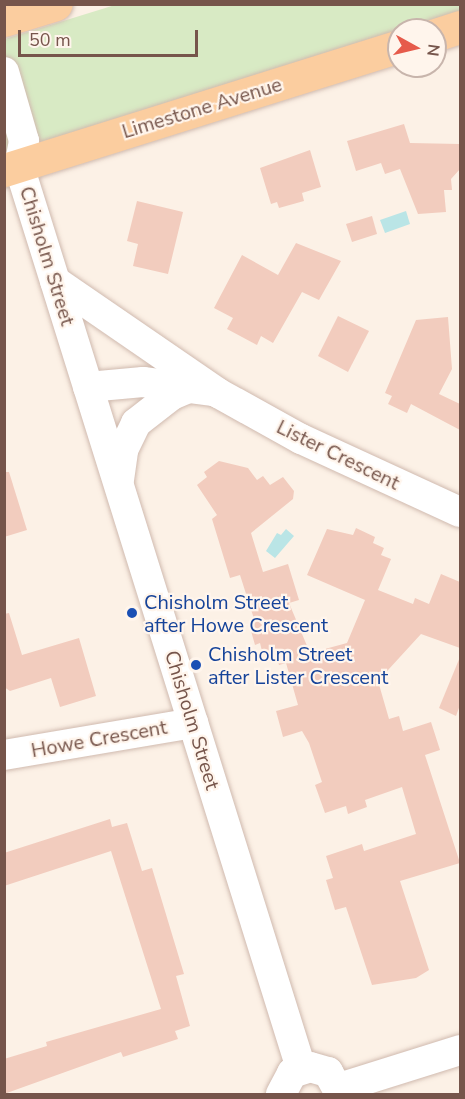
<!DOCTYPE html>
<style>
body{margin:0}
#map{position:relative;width:465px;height:1099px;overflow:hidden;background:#fcf1e6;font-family:"Nunito Sans",sans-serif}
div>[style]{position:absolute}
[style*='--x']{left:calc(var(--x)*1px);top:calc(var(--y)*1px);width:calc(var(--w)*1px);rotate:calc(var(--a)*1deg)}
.green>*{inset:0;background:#d8eac4}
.water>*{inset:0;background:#bae5e6}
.building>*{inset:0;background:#f2ccbe}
.roads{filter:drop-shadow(0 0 2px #d0baaf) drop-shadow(0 0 2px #d0baaf)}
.minor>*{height:30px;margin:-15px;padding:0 15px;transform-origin:15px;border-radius:15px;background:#fff}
.major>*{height:33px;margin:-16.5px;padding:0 16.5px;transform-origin:16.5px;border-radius:16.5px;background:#fbcd9f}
.dots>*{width:16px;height:16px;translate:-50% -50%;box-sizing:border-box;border:3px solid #fff5ec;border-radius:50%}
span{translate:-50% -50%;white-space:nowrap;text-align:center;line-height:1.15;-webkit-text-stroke:4.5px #fff5ec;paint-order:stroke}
.street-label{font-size:20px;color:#76554b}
.transit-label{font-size:20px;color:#164399}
.left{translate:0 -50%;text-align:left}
.frame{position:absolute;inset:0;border:6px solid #76554b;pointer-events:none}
.north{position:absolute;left:387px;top:18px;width:60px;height:60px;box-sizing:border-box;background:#fff5ec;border:2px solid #c8b5ac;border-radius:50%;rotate:98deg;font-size:16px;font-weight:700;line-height:24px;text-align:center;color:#76554b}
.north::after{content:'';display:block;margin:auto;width:21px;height:27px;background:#e65b4b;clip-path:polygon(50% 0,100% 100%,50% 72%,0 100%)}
.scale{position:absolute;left:18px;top:30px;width:180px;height:27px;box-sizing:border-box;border:3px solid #76554b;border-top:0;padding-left:8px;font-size:18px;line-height:21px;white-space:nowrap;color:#76554b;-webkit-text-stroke:4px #fff5ec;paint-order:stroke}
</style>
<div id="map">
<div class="green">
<div style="clip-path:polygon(115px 5px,460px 5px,460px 14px,5px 157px,5px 39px)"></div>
</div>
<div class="water">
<div style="clip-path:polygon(406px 211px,410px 224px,385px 233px,380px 220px)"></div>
<div style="clip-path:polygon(286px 529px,294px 536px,275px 558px,266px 551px,277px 533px,281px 535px)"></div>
</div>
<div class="building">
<div style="clip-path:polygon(404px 124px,410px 143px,460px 144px,460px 169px,451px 179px,452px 190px,444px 190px,446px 212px,418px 214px,400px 169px,385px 174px,381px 163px,356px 171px,347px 141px)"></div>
<div style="clip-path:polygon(310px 150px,321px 187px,302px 193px,304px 201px,279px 208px,277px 202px,271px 204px,260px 168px)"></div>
<div style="clip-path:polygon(137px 201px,183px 212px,168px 274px,133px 266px,138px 244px,127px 241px)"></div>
<div style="clip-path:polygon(372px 216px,377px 234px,352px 242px,346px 224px)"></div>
<div style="clip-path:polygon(296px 243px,341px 261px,319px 300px,302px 292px,273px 343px,261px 336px,257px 345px,227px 329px,233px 318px,214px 308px,242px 255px,278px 275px)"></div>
<div style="clip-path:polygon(338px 316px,369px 331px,348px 372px,318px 356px)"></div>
<div style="clip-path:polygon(448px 317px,452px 369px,439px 394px,460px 404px,460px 430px,411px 404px,407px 413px,388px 404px,392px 396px,385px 393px,416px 320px)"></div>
<div style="clip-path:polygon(219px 461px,248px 468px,257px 480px,263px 476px,270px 485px,283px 477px,294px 491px,293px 499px,251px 533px,263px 572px,288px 564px,299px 600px,289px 603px,310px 653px,347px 643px,365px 600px,307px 575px,327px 529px,353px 535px,356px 528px,375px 537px,373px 543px,384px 548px,381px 555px,391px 559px,378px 590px,413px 604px,415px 598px,429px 604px,441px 574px,460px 582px,460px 648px,421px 634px,378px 681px,389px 719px,399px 716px,403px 731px,431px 722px,440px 750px,425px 755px,460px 863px,400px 881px,429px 970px,416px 978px,372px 985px,346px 907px,335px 910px,326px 880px,333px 878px,326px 856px,362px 844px,364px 851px,416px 834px,402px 787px,365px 800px,367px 807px,348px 814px,346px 806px,325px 813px,315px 785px,322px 782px,309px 743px,302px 731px,283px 737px,276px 711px,298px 705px,286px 663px,279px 665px,275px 652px,263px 655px,260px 643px,255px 645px,249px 624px,255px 622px,240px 575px,230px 578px,212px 519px,217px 515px,197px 485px,207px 477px,204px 472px)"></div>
<div style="clip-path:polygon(4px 472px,9px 472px,27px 530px,4px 537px)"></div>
<div style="clip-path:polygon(9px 613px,22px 655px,79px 638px,96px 696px,60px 707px,51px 678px,10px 691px,4px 687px,4px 614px)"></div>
<div style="clip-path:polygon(460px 657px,460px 705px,456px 716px,439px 708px)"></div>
<div style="clip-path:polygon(110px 819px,112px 827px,127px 823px,142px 871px,152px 868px,184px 974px,176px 976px,190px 1026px,175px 1031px,178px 1039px,123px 1057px,121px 1052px,4px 1094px,4px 1059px,47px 1046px,46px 1042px,161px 1009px,111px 851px,4px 886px,4px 853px)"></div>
</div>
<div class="roads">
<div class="minor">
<div style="--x:4;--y:72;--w:72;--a:73.8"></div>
<div style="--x:24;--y:141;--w:25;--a:101"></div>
<div style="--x:19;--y:166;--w:945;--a:72.64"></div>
<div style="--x:55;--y:281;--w:198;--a:34.5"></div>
<div style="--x:218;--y:393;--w:95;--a:29"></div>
<div style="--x:301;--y:439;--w:175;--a:24.7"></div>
<div style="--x:88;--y:387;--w:55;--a:-5.2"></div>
<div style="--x:143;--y:382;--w:71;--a:7.3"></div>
<div style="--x:119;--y:480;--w:30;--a:-82"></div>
<div style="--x:123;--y:450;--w:30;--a:-64"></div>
<div style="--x:136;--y:423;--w:46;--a:-37.9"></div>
<div style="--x:172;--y:395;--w:23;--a:-23"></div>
<div style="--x:4;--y:755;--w:192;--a:-9.6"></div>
<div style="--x:339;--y:1088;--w:127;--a:-17.4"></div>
<div style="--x:281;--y:1094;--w:24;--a:-62"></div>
<div style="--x:292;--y:1073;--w:19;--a:-18"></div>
<div style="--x:310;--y:1067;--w:19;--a:16"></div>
<div style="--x:328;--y:1072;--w:25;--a:61"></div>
</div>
<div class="major">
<div style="--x:4;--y:20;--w:54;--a:-17.1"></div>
<div style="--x:435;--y:35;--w:26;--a:-18"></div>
<div style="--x:4;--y:170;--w:414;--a:-17.4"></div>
</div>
</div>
<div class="dots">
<div style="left:132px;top:613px;background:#1a4fb4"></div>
<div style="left:196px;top:665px;background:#1a4fb4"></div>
</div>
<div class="street-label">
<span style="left:202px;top:108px;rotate:-17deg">Limestone Avenue</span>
<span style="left:47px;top:256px;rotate:73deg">Chisholm Street</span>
<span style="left:338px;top:455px;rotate:26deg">Lister Crescent</span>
<span style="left:192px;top:720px;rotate:73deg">Chisholm Street</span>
<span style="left:99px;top:739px;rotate:-10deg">Howe Crescent</span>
</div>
<div class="transit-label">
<span class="left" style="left:144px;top:614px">Chisholm Street<br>after Howe Crescent</span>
<span class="left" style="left:208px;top:666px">Chisholm Street<br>after Lister Crescent</span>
</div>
<div class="frame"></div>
<div class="north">N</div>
<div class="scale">50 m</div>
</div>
